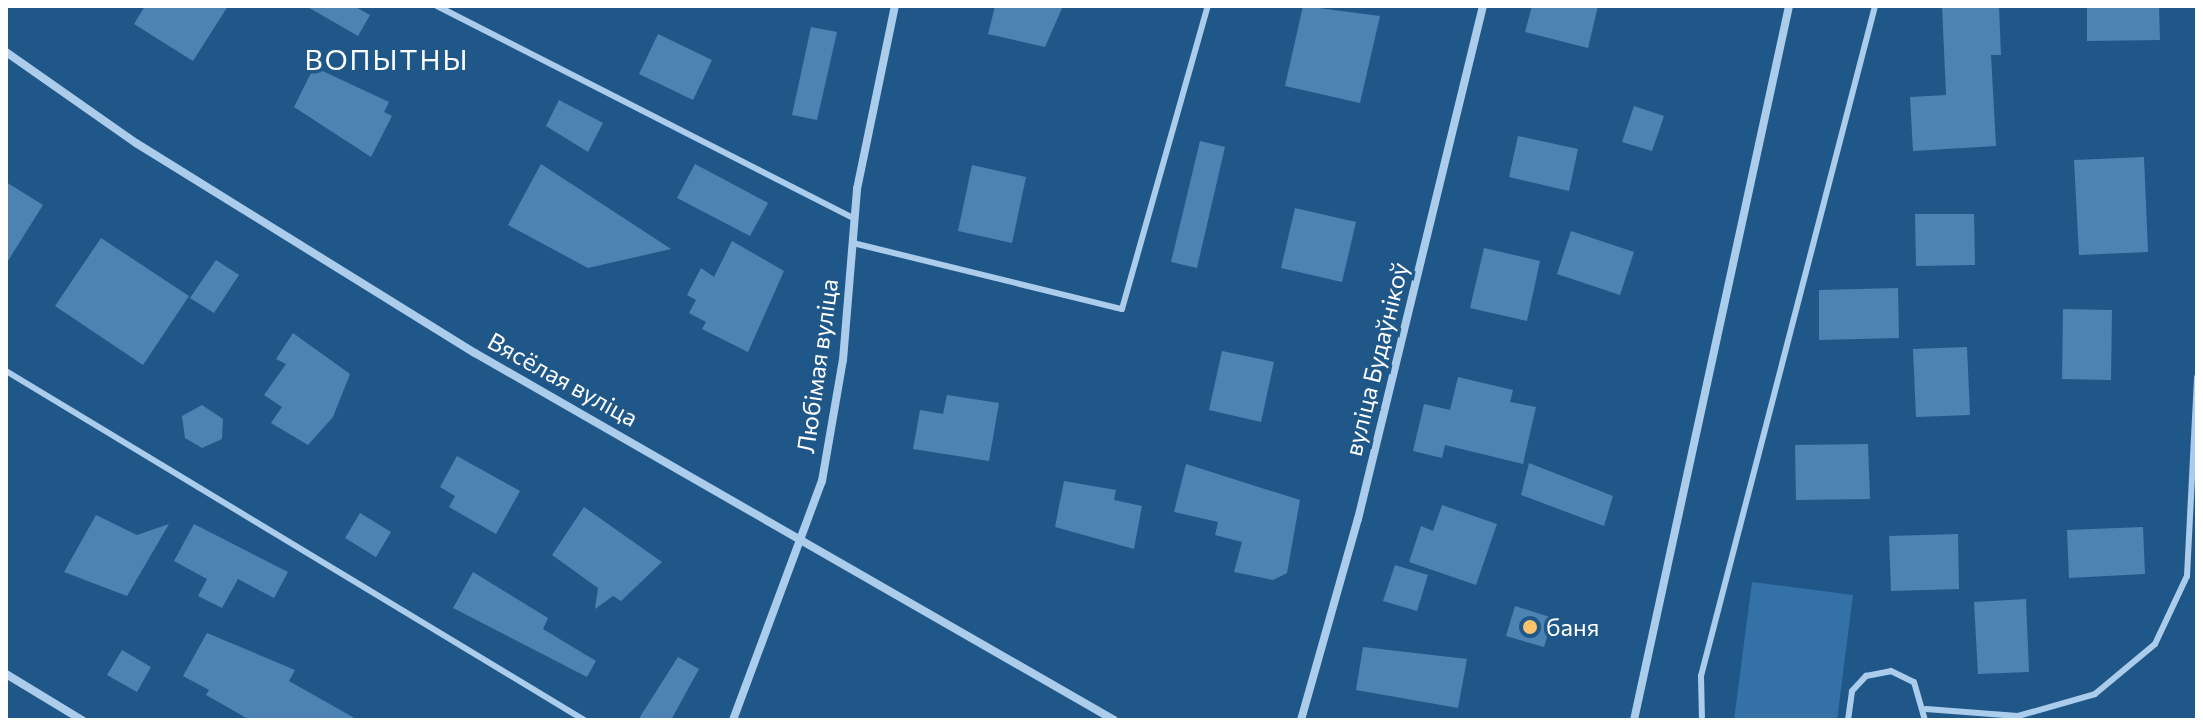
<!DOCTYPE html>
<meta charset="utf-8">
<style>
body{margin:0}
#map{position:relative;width:2203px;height:726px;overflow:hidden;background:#205789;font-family:Commissioner,sans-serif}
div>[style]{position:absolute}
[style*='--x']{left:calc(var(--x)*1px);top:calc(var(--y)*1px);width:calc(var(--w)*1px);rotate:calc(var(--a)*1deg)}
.green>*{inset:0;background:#3371a6}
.building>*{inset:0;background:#4c83b2}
.lane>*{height:6px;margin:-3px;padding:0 3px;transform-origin:3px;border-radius:3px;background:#abcdeb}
.street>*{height:8px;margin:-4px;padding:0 4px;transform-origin:4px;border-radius:4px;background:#abcdeb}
.dots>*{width:22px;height:22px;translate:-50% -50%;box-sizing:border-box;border:4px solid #205789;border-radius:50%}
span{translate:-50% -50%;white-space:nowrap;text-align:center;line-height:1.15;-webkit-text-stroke:7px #205789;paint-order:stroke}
.street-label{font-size:24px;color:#fff}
.poi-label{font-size:24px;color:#fff}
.left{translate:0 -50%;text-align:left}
.quarter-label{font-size:28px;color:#fff;letter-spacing:2px}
.frame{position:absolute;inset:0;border:8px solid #fff;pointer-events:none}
</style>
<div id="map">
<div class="green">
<div style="clip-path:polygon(1752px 582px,1853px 595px,1837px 720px,1734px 720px)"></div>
</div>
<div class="building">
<div style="clip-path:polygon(145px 6px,228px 6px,193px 61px,134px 24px)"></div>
<div style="clip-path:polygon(306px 6px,354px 6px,370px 15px,358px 36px)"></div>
<div style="clip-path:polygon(995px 6px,1063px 6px,1045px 47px,988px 34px)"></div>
<div style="clip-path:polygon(1303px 6px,1380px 16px,1360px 103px,1285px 86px)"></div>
<div style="clip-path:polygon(1532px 6px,1598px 6px,1588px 48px,1525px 32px)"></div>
<div style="clip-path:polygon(1942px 6px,1999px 6px,2001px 55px,1991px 55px,1996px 146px,1913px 151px,1910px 97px,1946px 95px)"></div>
<div style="clip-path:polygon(2087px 6px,2159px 6px,2160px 40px,2087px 41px)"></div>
<div style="clip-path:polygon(811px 27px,837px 32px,817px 120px,792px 115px)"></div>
<div style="clip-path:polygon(658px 34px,712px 60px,693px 100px,639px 74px)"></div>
<div style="clip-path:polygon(314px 67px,389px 102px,384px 112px,392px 116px,371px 157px,294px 107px)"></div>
<div style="clip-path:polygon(559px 100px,603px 123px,588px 152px,546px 126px)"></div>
<div style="clip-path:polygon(1634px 106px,1664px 116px,1652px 151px,1622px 142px)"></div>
<div style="clip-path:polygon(1518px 136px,1578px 149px,1569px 191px,1509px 177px)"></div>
<div style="clip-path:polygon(1200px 141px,1225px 147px,1197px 268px,1171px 262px)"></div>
<div style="clip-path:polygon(2144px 157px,2148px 252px,2079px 255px,2074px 160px)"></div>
<div style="clip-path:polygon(541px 164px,642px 230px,671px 249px,588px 268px,508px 225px)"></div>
<div style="clip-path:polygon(695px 164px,768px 203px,750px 236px,677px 198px)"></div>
<div style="clip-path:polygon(972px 165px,1026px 177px,1012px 243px,958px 231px)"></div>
<div style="clip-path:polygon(6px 182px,43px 205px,6px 264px)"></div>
<div style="clip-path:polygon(1295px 208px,1356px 222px,1342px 282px,1281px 268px)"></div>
<div style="clip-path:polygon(1915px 214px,1974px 214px,1975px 265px,1916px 266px)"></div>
<div style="clip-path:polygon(1571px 231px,1634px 252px,1620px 295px,1557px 274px)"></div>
<div style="clip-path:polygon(101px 238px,189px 296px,143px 365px,55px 306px)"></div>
<div style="clip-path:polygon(732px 241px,784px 271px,748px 352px,702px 329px,706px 322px,689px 313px,696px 300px,687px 295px,701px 268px,714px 277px)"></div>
<div style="clip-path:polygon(1484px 248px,1540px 261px,1527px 321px,1470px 308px)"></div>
<div style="clip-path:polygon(216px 260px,239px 275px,214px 313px,190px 298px)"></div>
<div style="clip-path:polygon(1898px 288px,1899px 338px,1819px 340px,1819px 290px)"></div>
<div style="clip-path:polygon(2063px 309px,2112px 310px,2111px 380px,2062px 379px)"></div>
<div style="clip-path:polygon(293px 333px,350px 374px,333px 417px,308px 445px,271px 423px,282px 407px,264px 395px,286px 364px,276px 359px)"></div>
<div style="clip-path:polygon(1967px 347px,1970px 415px,1916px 417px,1913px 349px)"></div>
<div style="clip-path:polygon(1222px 351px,1274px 362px,1261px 422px,1209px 410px)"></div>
<div style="clip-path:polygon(1458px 377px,1513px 390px,1510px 402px,1536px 407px,1523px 464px,1445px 445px,1442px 458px,1413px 451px,1424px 404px,1450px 410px)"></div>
<div style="clip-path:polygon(947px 395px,999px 403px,989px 461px,913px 449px,920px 410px,943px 414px)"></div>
<div style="clip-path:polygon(202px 405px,223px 419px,222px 439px,202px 448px,185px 438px,182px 416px)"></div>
<div style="clip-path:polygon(1868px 444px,1870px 499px,1796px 500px,1795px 445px)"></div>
<div style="clip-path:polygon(457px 456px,520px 491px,496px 534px,449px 507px,455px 496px,440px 487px)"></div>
<div style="clip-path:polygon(1529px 463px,1613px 496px,1604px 526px,1521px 495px)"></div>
<div style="clip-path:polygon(1186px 464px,1300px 500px,1287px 573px,1273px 580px,1234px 572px,1242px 542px,1215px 535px,1218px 522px,1174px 512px)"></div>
<div style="clip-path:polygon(1064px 481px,1116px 490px,1114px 500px,1142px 506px,1134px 549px,1055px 527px)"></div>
<div style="clip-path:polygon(1442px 505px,1497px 524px,1476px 585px,1409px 562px,1421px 526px,1433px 531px)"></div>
<div style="clip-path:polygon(584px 507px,662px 562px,621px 601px,613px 596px,595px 609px,598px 588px,552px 555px)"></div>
<div style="clip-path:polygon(360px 513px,391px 532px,376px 557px,345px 538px)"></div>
<div style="clip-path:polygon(96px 515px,137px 535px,169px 524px,127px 596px,64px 572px)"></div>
<div style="clip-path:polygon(194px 524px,288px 572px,274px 598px,238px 579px,222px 608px,198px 596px,207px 579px,174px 561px)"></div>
<div style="clip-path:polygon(2143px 527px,2145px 574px,2069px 578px,2067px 530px)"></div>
<div style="clip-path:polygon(1958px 534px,1959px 589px,1891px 591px,1889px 536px)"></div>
<div style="clip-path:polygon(1395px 565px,1428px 575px,1417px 611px,1383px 601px)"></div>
<div style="clip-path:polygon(473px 572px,548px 618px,543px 629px,596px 661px,587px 677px,453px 608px)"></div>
<div style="clip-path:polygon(2026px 599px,2029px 672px,1978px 674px,1974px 602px)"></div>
<div style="clip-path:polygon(1515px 606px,1553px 618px,1544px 647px,1506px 636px)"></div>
<div style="clip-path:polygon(207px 633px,295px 670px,289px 681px,358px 720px,250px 720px,206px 695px,209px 690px,183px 676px)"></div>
<div style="clip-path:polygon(1363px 647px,1467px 659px,1458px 708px,1356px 690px)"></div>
<div style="clip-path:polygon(122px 650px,151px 667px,137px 692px,107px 675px)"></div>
<div style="clip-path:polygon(678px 657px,699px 669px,671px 720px,638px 720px)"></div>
</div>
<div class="lane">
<div style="--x:437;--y:6;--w:469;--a:27"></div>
<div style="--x:853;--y:243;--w:277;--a:13.8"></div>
<div style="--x:1122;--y:309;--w:315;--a:-74.2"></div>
<div style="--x:6;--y:371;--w:675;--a:31.12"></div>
<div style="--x:1926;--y:709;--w:92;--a:4.4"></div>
<div style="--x:2018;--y:716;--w:80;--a:-15.9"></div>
<div style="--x:2095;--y:694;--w:78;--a:-39.8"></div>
<div style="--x:2155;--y:644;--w:75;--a:-64.8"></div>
<div style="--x:2187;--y:576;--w:199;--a:-87.1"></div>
<div style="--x:1702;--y:720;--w:44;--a:-91.3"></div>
<div style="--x:1701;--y:676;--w:692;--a:-75.44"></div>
<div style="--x:1848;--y:720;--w:29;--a:-82"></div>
<div style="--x:1852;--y:691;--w:21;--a:-47"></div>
<div style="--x:1866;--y:676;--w:25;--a:-11"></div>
<div style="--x:1891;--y:671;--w:25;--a:26"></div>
<div style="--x:1914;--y:682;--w:40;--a:74"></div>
</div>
<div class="street">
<div style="--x:6;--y:52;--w:159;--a:35"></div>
<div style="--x:136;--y:143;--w:399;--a:31.8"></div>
<div style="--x:475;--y:353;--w:737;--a:29.87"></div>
<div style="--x:6;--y:674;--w:89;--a:31.2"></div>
<div style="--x:733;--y:720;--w:255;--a:-69.6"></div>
<div style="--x:822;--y:481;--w:123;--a:-80.2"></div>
<div style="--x:843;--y:360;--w:172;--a:-85.3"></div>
<div style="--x:857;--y:189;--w:187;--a:-78.3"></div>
<div style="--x:1301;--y:720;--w:209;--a:-74.2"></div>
<div style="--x:1358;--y:519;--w:528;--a:-76.31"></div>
<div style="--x:1634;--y:720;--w:731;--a:-77.75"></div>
</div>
<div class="dots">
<div style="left:1530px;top:627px;background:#f9c36b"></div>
</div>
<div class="street-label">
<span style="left:1376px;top:359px;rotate:-76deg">вуліца Будаўнікоў</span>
<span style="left:817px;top:366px;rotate:-82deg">Любімая вуліца</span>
<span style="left:563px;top:379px;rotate:29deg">Вясёлая вуліца</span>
</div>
<div class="poi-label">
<span class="left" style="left:1546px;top:627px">баня</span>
</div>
<div class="quarter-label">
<span style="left:387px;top:59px">ВОПЫТНЫ</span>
</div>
<div class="frame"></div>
</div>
